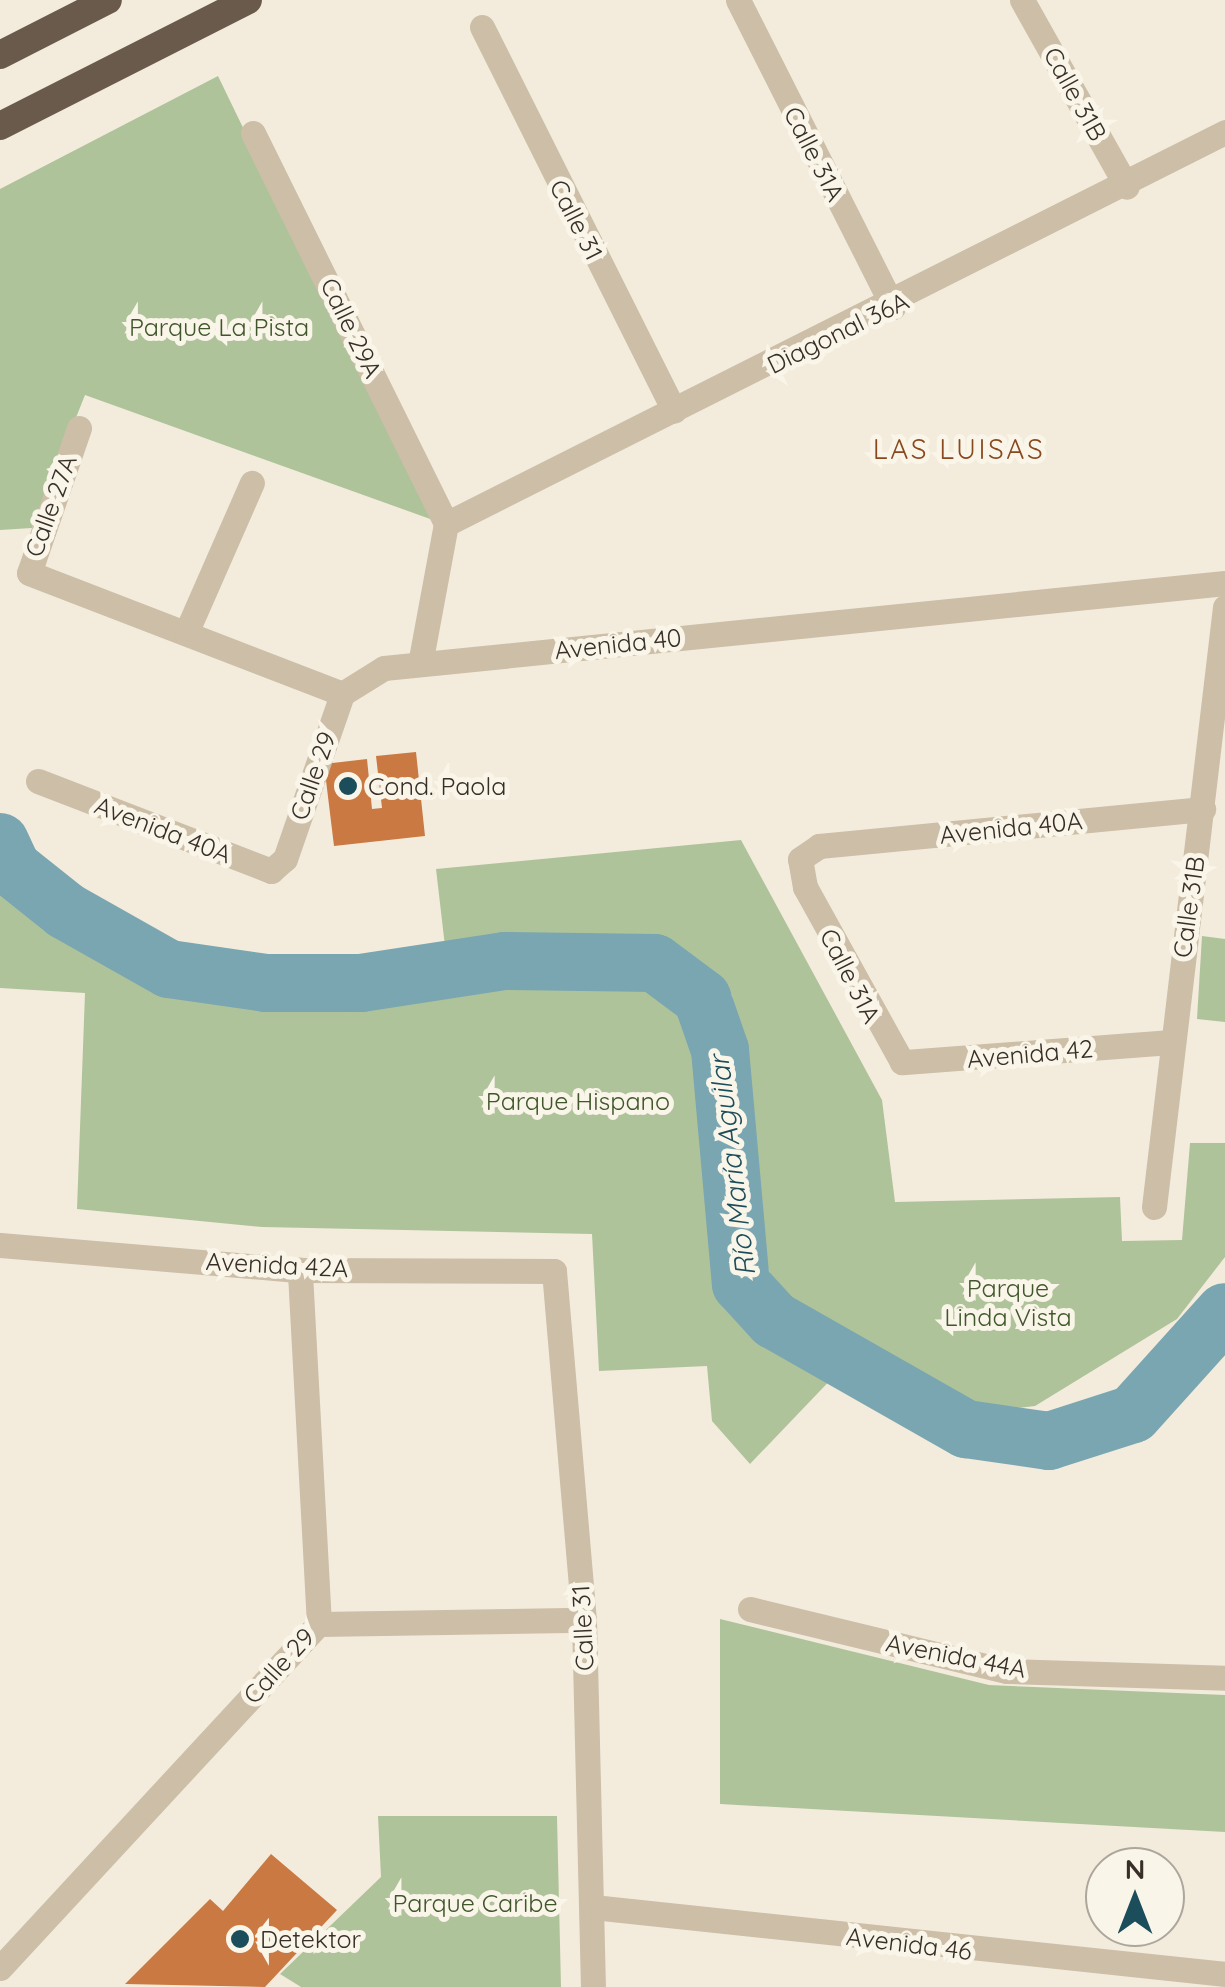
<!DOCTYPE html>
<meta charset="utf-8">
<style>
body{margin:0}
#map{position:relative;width:1225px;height:1987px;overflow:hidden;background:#f3ecdc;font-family:Quicksand,sans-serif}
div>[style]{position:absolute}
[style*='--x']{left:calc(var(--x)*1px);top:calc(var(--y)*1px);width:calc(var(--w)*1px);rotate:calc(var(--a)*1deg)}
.green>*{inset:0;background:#afc39b}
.river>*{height:58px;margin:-29px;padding:0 29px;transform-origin:29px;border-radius:29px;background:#7aa6b1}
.building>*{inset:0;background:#ca7943}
.minor>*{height:25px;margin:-12.5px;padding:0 12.5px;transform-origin:12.5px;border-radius:12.5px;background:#ccbea7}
.trunk>*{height:28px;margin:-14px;padding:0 14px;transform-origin:14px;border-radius:14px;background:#6a5a4c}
.dots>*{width:28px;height:28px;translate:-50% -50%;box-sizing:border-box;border:5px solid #faf5e9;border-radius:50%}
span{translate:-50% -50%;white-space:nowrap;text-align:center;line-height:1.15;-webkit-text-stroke:10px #faf5e9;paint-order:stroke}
.street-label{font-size:25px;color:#383028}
.park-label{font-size:25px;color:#40572b}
.poi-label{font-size:25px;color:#383028}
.left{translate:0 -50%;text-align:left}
.neighbourhood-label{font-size:28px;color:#8a481e;letter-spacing:2.5px}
.water-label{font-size:28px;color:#1c4d5b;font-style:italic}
.north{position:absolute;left:1085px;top:1847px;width:100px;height:100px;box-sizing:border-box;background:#faf5e9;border:2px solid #aca69c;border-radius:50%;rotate:0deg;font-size:28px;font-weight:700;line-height:40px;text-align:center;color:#383028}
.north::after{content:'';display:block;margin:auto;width:35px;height:45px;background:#1c4d5b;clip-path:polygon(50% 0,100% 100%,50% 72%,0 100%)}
</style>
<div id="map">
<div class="green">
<div style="clip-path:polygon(218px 76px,433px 520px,85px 395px,32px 528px,0 530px,0 189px)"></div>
<div style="clip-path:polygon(741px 840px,882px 1100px,895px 1202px,1120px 1197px,1122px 1241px,1182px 1240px,1190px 1143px,1225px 1143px,1225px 1257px,1177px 1319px,1035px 1406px,983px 1412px,913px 1381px,776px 1287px,761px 1253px,732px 995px,683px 955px,637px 941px,545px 940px,446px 955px,436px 869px)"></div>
<div style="clip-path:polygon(0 860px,59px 917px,161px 977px,253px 994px,360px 994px,580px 967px,649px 973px,697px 1009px,710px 1055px,728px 1283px,763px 1325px,839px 1371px,750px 1464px,712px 1421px,707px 1366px,599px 1371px,592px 1234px,262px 1227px,77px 1209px,85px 993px,0 988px)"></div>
<div style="clip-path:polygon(1202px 936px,1225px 939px,1225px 1022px,1197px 1019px)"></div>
<div style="clip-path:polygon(720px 1619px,989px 1685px,1225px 1695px,1225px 1832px,720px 1804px)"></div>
<div style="clip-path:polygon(378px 1816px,557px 1816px,561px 1987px,301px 1987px,280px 1974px,381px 1877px)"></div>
</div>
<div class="river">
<div style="--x:0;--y:842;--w:29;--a:65"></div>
<div style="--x:12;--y:868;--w:69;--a:38.5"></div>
<div style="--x:66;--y:911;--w:118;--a:29.4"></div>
<div style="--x:169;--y:969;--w:98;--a:8.2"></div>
<div style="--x:266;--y:983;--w:95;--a:0"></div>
<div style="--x:361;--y:983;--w:146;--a:-8.7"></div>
<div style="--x:505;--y:961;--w:150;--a:0.8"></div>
<div style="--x:655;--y:963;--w:59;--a:36.7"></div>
<div style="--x:702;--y:998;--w:55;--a:70.9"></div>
<div style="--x:720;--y:1050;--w:235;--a:84.9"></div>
<div style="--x:741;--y:1284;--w:49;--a:47.5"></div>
<div style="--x:774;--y:1320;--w:221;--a:29.6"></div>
<div style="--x:966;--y:1429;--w:84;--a:8.2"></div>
<div style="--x:1049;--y:1441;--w:88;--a:-17.8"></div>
<div style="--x:1133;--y:1414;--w:137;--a:-48"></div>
</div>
<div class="building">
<div style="clip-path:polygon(416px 752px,425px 836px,334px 846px,324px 764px,367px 759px,372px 809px,382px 808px,376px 756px)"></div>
<div style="clip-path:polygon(271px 1854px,337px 1910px,265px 1987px,125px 1984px,210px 1899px,223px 1911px)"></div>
</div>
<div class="minor">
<div style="--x:738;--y:0;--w:344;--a:63.2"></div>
<div style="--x:1022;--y:0;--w:214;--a:60.7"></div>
<div style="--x:482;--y:27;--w:429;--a:63.4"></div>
<div style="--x:253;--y:133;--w:436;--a:63.7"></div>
<div style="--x:79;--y:428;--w:153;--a:109"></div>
<div style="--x:29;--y:573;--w:336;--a:21.1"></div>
<div style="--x:342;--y:694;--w:49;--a:-31.8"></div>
<div style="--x:384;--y:668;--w:845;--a:-5.77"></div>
<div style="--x:446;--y:524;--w:872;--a:-26.71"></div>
<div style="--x:186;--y:633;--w:164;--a:-66.3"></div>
<div style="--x:420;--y:664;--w:142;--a:-79.5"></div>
<div style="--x:38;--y:781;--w:250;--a:21.1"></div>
<div style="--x:271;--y:871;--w:18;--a:-41"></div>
<div style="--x:285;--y:859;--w:175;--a:-70.9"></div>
<div style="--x:1171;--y:1042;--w:270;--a:175.7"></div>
<div style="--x:902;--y:1062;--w:200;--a:-119"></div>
<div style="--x:805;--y:887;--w:28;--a:-100"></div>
<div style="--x:800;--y:859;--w:23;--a:-34"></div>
<div style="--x:819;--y:846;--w:386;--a:-5.5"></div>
<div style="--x:1154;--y:1207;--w:604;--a:-83.25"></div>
<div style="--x:0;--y:1245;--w:301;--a:4.8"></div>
<div style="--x:300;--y:1270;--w:254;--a:0.2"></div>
<div style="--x:554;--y:1271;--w:350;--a:85.1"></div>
<div style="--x:584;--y:1620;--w:367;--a:88.6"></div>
<div style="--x:750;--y:1609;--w:264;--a:13.6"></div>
<div style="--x:1007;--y:1671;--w:218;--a:1.8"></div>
<div style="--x:319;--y:1624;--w:265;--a:-0.9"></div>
<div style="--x:593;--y:1907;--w:636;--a:6.05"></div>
<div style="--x:0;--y:1968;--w:469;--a:-47.2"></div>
<div style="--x:319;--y:1624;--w:355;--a:-93.1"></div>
</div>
<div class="trunk">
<div style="--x:0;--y:55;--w:121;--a:-27"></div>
<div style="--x:0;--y:126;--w:278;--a:-26.9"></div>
</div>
<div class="dots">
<div style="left:348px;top:786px;background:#1c4d5b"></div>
<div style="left:240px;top:1939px;background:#1c4d5b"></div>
</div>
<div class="street-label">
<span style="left:1075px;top:94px;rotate:61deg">Calle 31B</span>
<span style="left:814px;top:154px;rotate:63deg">Calle 31A</span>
<span style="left:576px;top:220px;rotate:63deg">Calle 31</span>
<span style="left:351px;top:328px;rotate:64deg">Calle 29A</span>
<span style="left:838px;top:333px;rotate:-26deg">Diagonal 36A</span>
<span style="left:51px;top:506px;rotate:-70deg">Calle 27A</span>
<span style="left:618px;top:644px;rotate:-6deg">Avenida 40</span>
<span style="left:313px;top:776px;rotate:-71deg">Calle 29</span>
<span style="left:1011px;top:828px;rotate:-6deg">Avenida 40A</span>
<span style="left:163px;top:830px;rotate:21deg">Avenida 40A</span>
<span style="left:1189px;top:907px;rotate:-82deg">Calle 31B</span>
<span style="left:850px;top:976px;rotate:63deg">Calle 31A</span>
<span style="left:1030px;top:1054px;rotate:-5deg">Avenida 42</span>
<span style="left:277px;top:1265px;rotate:3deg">Avenida 42A</span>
<span style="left:583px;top:1628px;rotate:-93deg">Calle 31</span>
<span style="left:956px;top:1656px;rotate:11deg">Avenida 44A</span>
<span style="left:279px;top:1666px;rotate:-48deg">Calle 29</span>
<span style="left:909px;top:1944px;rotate:7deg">Avenida 46</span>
</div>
<div class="park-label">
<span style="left:219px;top:327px">Parque La Pista</span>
<span style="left:578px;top:1101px">Parque Hispano</span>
<span style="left:1008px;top:1303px">Parque<br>Linda Vista</span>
<span style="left:475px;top:1903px">Parque Caribe</span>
</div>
<div class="poi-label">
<span class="left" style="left:368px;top:786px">Cond. Paola</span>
<span class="left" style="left:260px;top:1939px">Detektor</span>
</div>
<div class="neighbourhood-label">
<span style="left:959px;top:449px">LAS LUISAS</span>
</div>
<div class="water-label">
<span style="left:732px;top:1166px;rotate:-97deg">Río María Aguilar</span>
</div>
<div class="north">N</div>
</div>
